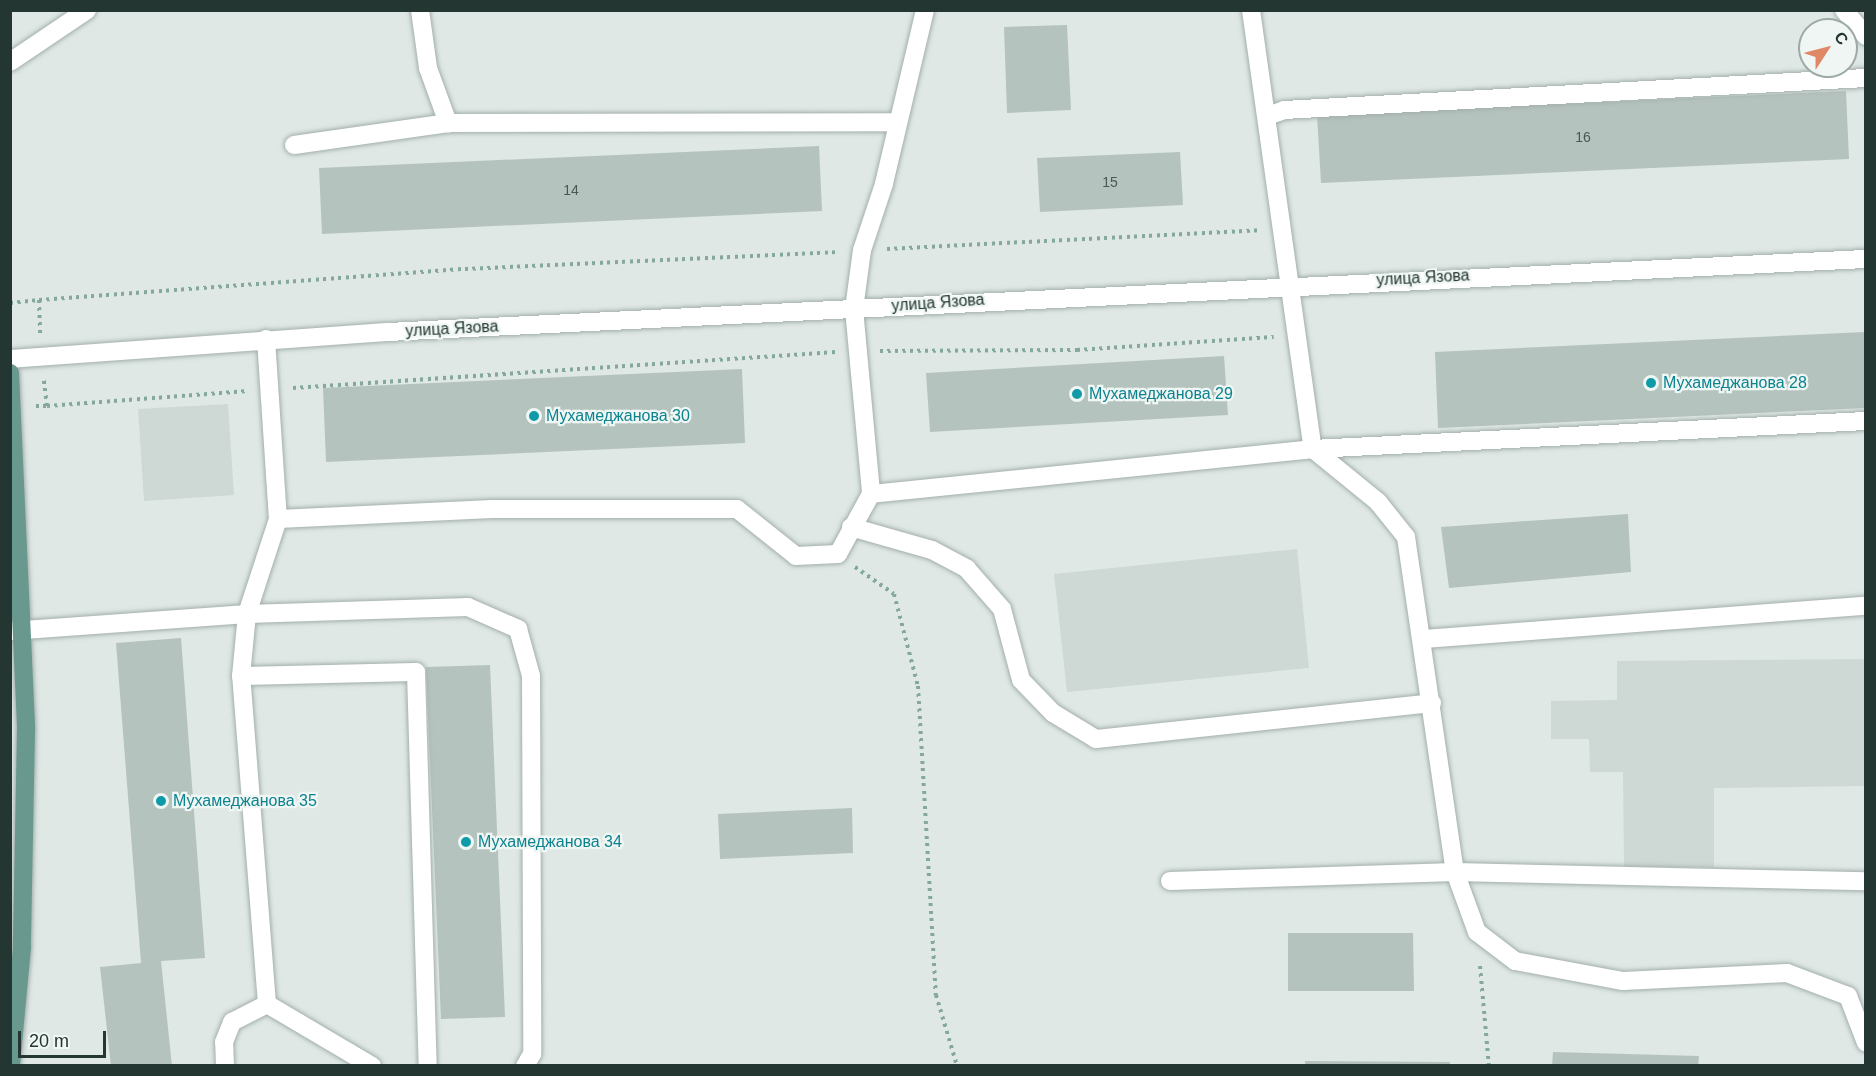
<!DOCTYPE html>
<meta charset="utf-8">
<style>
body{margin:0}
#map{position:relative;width:1876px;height:1076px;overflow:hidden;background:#dfe8e5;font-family:Helvetica,sans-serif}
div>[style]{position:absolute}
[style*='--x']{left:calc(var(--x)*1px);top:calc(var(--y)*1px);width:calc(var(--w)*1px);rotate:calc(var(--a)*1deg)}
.built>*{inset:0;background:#ced8d4}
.building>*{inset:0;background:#b5c3be}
.path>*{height:4px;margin-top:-2px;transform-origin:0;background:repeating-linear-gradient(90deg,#84a89e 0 3px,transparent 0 7.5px)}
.roads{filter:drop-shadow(0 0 2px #a3afab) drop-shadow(0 0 2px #a3afab)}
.minor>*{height:18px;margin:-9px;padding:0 9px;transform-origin:9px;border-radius:9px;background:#fff}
.major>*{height:18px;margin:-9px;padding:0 9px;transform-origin:9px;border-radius:9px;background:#69998e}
.dots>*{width:16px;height:16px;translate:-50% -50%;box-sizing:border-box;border:3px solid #eff6f3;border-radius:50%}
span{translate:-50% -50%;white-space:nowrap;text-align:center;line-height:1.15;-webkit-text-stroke:4.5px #eff6f3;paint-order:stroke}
.number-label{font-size:14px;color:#485954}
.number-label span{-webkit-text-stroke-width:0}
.street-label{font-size:16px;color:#233631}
.culture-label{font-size:16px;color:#0d838f}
.left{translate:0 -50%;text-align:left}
.frame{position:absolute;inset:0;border:12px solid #233631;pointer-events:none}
.north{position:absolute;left:1798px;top:18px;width:60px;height:60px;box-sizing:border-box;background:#eff6f3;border:2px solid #9da9a5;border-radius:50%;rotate:54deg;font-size:16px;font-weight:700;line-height:24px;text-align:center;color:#233631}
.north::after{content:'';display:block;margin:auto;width:21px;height:27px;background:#e08766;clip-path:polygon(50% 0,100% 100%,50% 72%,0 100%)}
.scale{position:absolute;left:18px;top:1031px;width:88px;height:27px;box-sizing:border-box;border:3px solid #233631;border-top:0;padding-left:8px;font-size:18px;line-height:21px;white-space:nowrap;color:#233631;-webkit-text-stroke:4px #eff6f3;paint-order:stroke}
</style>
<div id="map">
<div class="built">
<div style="clip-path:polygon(228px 404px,234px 495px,144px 501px,138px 409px)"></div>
<div style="clip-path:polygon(1297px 549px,1309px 668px,1067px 692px,1054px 574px)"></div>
<div style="clip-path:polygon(1865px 659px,1865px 786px,1714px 788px,1714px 867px,1624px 867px,1623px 772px,1590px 772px,1589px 739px,1551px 739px,1551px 701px,1617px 700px,1617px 661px)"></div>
</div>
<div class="building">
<div style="clip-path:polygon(1067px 25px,1071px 110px,1007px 113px,1004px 27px)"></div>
<div style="clip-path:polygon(1846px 91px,1849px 159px,1321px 183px,1317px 115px)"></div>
<div style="clip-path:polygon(819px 146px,822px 211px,322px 234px,319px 168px)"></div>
<div style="clip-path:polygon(1180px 152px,1183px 205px,1040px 212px,1037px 158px)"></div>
<div style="clip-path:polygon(1864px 332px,1866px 408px,1438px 428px,1435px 352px)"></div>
<div style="clip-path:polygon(1224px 356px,1228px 415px,930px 432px,926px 373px)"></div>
<div style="clip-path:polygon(742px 369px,745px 443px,326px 462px,323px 388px)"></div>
<div style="clip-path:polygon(1628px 514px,1631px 572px,1449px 588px,1441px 527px)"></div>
<div style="clip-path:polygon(181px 638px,205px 958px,161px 961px,172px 1066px,111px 1066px,100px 967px,141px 963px,116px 643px)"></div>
<div style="clip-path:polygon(490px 665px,505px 1017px,441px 1019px,426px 667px)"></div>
<div style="clip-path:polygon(852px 808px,853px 853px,720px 859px,718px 814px)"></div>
<div style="clip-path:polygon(1288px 933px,1413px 933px,1414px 991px,1288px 991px)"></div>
<div style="clip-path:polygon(1553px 1052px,1699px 1056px,1698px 1066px,1552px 1066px)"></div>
<div style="clip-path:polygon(1305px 1061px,1450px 1062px,1450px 1066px,1305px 1066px)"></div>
</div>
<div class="path">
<div style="--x:887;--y:249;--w:373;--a:-2.9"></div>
<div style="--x:39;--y:300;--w:427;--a:-4.2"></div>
<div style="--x:465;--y:269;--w:372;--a:-2.6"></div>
<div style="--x:10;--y:303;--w:29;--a:-6"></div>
<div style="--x:39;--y:300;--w:34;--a:88"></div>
<div style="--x:880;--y:351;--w:197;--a:-0.3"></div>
<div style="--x:1077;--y:350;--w:197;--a:-3.8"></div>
<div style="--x:293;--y:388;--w:544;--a:-3.79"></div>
<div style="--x:36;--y:406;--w:11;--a:0"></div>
<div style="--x:47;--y:406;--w:26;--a:-97"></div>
<div style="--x:47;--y:406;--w:201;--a:-4.3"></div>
<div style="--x:855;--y:567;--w:47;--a:34.7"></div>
<div style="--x:894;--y:594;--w:95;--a:75.4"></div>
<div style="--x:918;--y:686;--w:310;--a:86.7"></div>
<div style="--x:936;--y:995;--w:74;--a:73.5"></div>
<div style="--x:1480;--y:966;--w:100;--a:84.9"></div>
</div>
<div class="roads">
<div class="minor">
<div style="--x:420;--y:10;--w:59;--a:82.1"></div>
<div style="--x:428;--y:68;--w:59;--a:70"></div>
<div style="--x:448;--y:123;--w:449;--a:-0.1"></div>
<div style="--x:925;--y:10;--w:179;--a:103.3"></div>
<div style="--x:884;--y:184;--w:70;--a:108.4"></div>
<div style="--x:862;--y:250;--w:60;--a:97.7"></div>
<div style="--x:854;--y:309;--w:186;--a:84.7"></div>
<div style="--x:871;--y:494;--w:444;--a:-5.8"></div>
<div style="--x:1313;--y:449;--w:554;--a:-2.9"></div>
<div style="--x:1251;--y:10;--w:443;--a:82"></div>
<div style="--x:1313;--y:449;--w:84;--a:39.2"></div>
<div style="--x:1378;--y:502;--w:45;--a:51.3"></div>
<div style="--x:1406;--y:537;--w:339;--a:81.7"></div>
<div style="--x:1455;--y:872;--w:64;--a:69.9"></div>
<div style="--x:1477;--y:932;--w:48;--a:37.3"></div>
<div style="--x:1515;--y:961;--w:110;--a:10.5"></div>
<div style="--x:1623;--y:981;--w:164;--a:-2.8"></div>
<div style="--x:1787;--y:973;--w:65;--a:20.7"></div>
<div style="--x:1848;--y:996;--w:50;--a:69"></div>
<div style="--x:1844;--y:10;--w:34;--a:50"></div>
<div style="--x:10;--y:62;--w:93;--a:-34"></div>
<div style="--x:1267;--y:116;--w:18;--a:-19"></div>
<div style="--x:1284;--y:110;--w:583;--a:-3.15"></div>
<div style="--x:294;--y:145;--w:156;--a:-8.1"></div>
<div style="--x:266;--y:339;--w:180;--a:86.2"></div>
<div style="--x:278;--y:519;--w:214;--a:-2.7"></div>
<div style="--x:492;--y:509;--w:245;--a:0"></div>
<div style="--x:737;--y:509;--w:75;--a:38.5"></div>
<div style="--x:796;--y:556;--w:42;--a:-2.7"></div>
<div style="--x:838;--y:554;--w:68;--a:-61.2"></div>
<div style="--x:10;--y:359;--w:379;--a:-4.1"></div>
<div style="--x:388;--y:332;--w:1480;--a:-2.83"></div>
<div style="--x:278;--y:519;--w:100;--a:108.1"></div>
<div style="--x:247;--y:614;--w:221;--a:-1.8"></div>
<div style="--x:468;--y:607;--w:55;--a:23.7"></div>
<div style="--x:518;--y:629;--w:49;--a:74.5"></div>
<div style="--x:531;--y:676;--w:378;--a:89.8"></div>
<div style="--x:532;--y:1054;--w:14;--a:120"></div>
<div style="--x:851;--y:527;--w:84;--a:15.9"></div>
<div style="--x:932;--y:550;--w:40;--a:28"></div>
<div style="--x:967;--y:569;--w:53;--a:48.8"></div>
<div style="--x:1002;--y:609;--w:73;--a:75"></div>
<div style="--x:1021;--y:680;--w:46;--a:45.9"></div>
<div style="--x:1053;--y:713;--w:50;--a:31.2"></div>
<div style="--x:1096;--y:739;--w:338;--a:-6.1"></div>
<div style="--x:10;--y:631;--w:238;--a:-4.1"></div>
<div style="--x:247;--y:614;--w:62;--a:95.5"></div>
<div style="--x:1423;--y:639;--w:444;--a:-4.3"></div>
<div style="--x:1170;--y:881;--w:285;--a:-1.8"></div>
<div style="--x:1455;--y:872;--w:411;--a:1.3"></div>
<div style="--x:267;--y:1004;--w:329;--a:-94.5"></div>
<div style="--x:241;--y:676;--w:175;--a:-1.3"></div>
<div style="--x:416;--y:672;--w:394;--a:88.3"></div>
<div style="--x:267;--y:1004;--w:122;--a:30.6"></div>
<div style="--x:225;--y:1066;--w:24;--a:-92"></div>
<div style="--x:224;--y:1042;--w:22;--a:-68"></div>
<div style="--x:232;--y:1022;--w:39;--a:-27"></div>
</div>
<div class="major">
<div style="--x:10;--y:373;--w:357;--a:87.4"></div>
<div style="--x:26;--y:730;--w:217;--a:91.1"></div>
<div style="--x:22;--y:947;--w:120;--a:95.3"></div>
</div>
</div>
<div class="dots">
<div style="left:1651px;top:383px;background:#0f9aa8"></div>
<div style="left:1077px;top:394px;background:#0f9aa8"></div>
<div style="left:534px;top:416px;background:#0f9aa8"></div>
<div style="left:161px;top:801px;background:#0f9aa8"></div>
<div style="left:466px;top:842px;background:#0f9aa8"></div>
</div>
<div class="number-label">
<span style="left:1583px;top:137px">16</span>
<span style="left:1110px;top:182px">15</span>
<span style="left:571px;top:190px">14</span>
</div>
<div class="street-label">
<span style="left:1423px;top:278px;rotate:-3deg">улица Язова</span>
<span style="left:938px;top:303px;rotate:-4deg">улица Язова</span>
<span style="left:452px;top:329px;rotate:-3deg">улица Язова</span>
</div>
<div class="culture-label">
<span class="left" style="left:1663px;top:383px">Мухамеджанова 28</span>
<span class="left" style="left:1089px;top:394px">Мухамеджанова 29</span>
<span class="left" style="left:546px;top:416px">Мухамеджанова 30</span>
<span class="left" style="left:173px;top:801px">Мухамеджанова 35</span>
<span class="left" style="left:478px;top:842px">Мухамеджанова 34</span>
</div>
<div class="frame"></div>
<div class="north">С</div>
<div class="scale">20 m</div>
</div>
